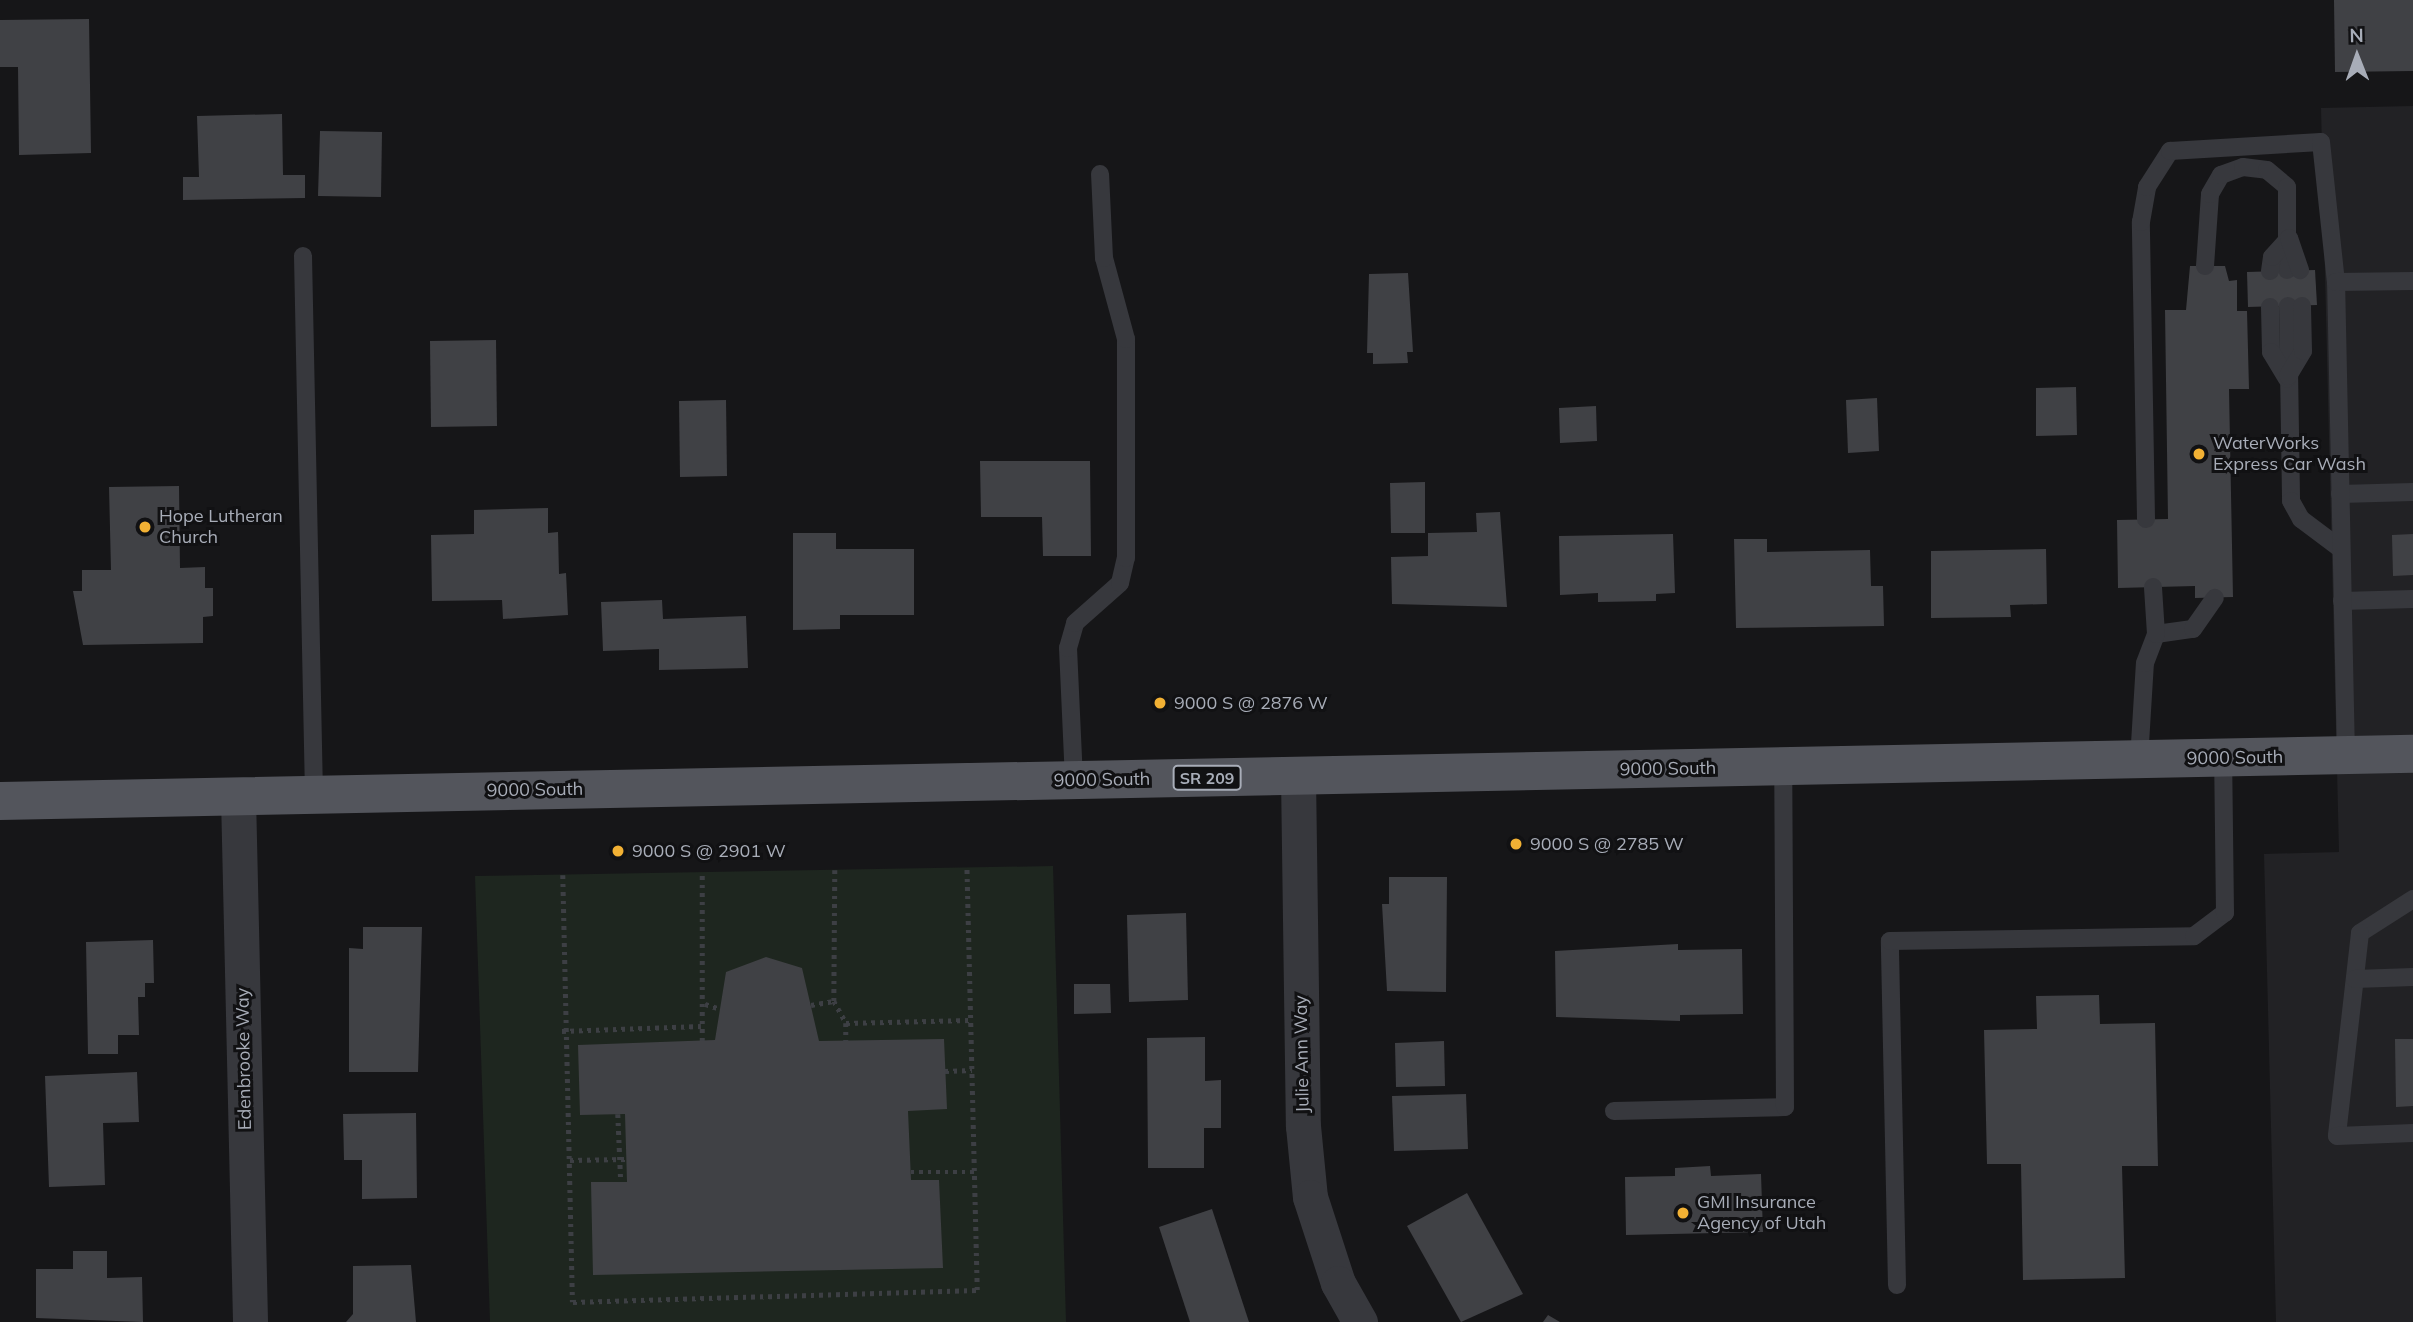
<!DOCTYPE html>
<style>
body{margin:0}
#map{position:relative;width:2413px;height:1322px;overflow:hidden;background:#161618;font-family:Mulish,sans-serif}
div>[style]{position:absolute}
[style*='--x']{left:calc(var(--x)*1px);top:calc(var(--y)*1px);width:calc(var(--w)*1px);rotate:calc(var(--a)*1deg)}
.built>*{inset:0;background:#222225}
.green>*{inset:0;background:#1e261f}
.building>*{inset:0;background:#404145}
.path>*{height:4.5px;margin-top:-2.25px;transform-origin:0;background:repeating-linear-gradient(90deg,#3d3f44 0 3.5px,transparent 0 8.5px)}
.service>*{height:18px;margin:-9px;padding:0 9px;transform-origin:9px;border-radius:9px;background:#37383d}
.minor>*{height:35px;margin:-17.5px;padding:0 17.5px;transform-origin:17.5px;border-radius:17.5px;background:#37383d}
.primary>*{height:38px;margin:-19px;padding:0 19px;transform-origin:19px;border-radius:19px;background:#53555c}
.dots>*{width:19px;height:19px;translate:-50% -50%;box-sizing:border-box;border:4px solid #111113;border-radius:50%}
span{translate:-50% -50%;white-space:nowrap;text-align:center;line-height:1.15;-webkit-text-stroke:6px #111113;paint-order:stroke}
.shield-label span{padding:2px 5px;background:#111113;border:2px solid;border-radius:5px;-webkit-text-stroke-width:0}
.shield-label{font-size:16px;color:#a8adb8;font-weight:700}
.poi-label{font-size:18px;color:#a8adb8}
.left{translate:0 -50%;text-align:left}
.street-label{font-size:18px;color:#a8adb8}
.north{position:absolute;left:2322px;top:21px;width:70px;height:70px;-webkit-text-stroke:5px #111113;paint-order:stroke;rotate:359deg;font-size:19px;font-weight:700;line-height:28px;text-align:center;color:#a8adb8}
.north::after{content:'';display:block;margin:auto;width:24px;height:32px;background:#a8adb8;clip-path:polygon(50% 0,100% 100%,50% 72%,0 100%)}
</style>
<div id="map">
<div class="built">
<div style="clip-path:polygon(2413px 106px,2413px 1322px,2276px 1322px,2264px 854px,2339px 852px,2321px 108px)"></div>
</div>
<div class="green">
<div style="clip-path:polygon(1053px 866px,1066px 1322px,490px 1322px,475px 876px)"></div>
</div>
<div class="building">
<div style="clip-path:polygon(2334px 0,2413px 0,2413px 71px,2335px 72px)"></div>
<div style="clip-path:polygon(89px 19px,91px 153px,19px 155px,18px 67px,0 67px,0 20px)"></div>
<div style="clip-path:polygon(282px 114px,283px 175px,305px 175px,305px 198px,183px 200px,183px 177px,199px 177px,197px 116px)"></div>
<div style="clip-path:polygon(320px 131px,382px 132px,381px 197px,318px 196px)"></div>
<div style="clip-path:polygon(2190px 266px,2225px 266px,2229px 281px,2237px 280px,2237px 311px,2247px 311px,2249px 389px,2229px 389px,2233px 597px,2195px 598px,2195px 586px,2118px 588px,2117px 520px,2168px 519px,2165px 310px,2186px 310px)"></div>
<div style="clip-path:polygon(2315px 270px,2317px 305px,2248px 307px,2247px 272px)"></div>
<div style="clip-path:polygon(1408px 273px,1413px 352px,1407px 352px,1408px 363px,1373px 364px,1373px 353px,1367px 353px,1369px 274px)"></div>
<div style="clip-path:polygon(496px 340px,497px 426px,431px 427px,430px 341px)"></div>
<div style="clip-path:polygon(2076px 387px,2077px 435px,2036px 436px,2036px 388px)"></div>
<div style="clip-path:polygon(1877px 398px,1879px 451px,1848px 453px,1846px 400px)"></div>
<div style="clip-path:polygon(726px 400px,727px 476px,680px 477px,679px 401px)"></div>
<div style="clip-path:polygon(1596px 406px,1597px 441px,1560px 443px,1559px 408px)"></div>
<div style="clip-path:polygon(980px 461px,1090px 461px,1091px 556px,1043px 556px,1042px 517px,981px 517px)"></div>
<div style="clip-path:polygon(1425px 482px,1425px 533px,1391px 533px,1390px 483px)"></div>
<div style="clip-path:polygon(179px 486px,180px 568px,205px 567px,205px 588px,213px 588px,213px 616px,203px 617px,203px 643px,83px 645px,73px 591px,82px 591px,82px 570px,111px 570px,109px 487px)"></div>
<div style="clip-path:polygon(548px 508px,548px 533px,558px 532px,559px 574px,566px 573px,568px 615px,503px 619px,502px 600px,432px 601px,431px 535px,474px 534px,474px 510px)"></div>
<div style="clip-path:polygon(1500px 512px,1507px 607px,1392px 604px,1391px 557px,1428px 556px,1428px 533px,1477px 532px,1476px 513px)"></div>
<div style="clip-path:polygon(793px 533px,836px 533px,836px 549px,914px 549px,914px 615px,840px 615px,840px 629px,793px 630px)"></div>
<div style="clip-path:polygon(1673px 534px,1675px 593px,1656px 594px,1656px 601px,1598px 602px,1598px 593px,1560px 595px,1559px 536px)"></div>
<div style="clip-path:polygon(2413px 534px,2413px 575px,2393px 576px,2392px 535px)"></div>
<div style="clip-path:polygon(1734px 539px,1767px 539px,1767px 552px,1870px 550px,1871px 586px,1883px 586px,1884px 626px,1736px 628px)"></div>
<div style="clip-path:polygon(2046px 549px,2047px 604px,2010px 605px,2011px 617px,1931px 618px,1931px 551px)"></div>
<div style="clip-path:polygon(662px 600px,663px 619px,746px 616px,748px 668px,659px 670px,659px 649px,603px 651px,601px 602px)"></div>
<div style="clip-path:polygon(1389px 877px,1447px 877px,1446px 992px,1387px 991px,1382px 904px,1389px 904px)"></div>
<div style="clip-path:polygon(1186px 913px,1188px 1000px,1129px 1002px,1127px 915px)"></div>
<div style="clip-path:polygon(363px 927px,422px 927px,418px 1072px,349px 1072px,349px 948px,363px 949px)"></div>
<div style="clip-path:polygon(153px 940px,154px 983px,145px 983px,145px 997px,138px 997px,139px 1035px,118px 1035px,118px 1054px,88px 1054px,86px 942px)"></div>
<div style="clip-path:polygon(1678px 944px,1678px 950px,1742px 949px,1743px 1014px,1680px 1015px,1680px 1021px,1556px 1017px,1555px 951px)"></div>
<div style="clip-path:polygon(766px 957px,802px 968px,819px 1041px,944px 1039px,947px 1109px,908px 1111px,911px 1180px,939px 1180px,943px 1268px,593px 1275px,591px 1182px,627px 1182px,625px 1114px,580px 1115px,578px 1045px,715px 1040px,726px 972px)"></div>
<div style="clip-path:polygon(1074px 984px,1110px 984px,1111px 1013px,1074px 1014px)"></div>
<div style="clip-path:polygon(2099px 995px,2100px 1024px,2155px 1023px,2158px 1166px,2122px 1166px,2125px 1278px,2023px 1280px,2021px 1164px,1987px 1164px,1984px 1030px,2037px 1029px,2036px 996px)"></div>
<div style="clip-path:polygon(1205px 1037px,1205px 1081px,1221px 1080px,1221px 1128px,1204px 1128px,1204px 1168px,1148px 1168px,1147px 1038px)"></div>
<div style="clip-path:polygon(2395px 1039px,2413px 1039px,2413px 1106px,2396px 1107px)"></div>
<div style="clip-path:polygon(1444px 1041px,1445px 1086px,1396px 1087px,1395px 1043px)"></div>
<div style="clip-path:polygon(137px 1072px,139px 1122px,103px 1123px,105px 1185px,49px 1187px,45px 1076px)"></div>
<div style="clip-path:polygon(1466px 1094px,1468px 1149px,1394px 1151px,1392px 1096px)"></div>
<div style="clip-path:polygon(416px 1113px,417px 1198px,362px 1199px,362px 1160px,344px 1160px,343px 1114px)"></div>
<div style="clip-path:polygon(1710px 1166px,1711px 1176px,1761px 1174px,1763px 1232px,1626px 1235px,1625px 1177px,1675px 1176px,1675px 1168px)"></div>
<div style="clip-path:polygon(1467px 1193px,1523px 1294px,1461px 1322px,1407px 1226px)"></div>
<div style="clip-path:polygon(1212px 1209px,1249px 1322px,1190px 1322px,1159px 1227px)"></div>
<div style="clip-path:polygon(73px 1251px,107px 1251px,107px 1278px,142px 1277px,143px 1322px,36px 1318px,36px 1269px,73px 1269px)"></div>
<div style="clip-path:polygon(411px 1265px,416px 1322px,346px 1322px,353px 1314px,353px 1266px)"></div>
<div style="clip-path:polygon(1548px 1315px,1560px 1322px,1543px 1322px)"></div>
</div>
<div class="path">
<div style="--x:835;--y:870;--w:131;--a:90.4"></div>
<div style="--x:834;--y:1001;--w:25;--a:61"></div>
<div style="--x:846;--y:1023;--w:124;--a:-1.4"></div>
<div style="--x:563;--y:875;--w:427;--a:88.7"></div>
<div style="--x:573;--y:1302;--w:404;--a:-1.7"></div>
<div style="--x:977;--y:1290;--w:423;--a:-91.4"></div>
<div style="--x:705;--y:1004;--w:16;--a:18"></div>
<div style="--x:811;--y:1005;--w:23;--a:-10"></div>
<div style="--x:846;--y:1023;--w:18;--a:90"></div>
<div style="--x:562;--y:1031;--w:139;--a:-2.1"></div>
<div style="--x:702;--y:1041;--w:169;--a:-90"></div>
<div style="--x:945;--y:1071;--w:27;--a:-2"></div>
<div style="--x:618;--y:1114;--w:68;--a:87.5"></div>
<div style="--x:570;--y:1160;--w:56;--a:-1"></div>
<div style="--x:911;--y:1172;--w:63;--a:0"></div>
</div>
<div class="service">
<div style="--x:303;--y:256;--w:539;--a:88.83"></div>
<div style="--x:2205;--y:266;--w:72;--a:-86"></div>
<div style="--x:2210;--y:194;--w:22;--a:-60"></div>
<div style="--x:2221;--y:175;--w:23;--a:-20"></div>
<div style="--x:2243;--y:167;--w:24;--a:7"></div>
<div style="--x:2267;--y:170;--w:26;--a:40"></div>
<div style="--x:2287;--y:187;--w:83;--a:90"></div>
<div style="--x:2270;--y:271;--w:14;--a:-82"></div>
<div style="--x:2272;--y:257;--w:25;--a:-48"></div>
<div style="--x:2289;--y:238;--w:34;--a:71"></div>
<div style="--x:2288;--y:306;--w:195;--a:89.1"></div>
<div style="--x:2291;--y:501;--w:21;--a:61"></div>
<div style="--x:2301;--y:519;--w:50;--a:36.9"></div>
<div style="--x:2270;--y:307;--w:45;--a:88.7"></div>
<div style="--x:2271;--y:352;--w:31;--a:59"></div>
<div style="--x:2288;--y:376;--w:29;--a:-59"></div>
<div style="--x:2303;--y:351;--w:45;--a:-91.3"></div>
<div style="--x:2340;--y:494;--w:73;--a:-1.6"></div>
<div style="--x:2146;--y:519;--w:297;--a:-91"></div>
<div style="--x:2141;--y:222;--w:36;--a:-80"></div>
<div style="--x:2147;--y:187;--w:43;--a:-57.4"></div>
<div style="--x:2170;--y:151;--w:151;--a:-3.4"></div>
<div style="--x:2321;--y:142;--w:141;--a:83.9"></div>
<div style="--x:2342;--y:601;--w:71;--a:-1.6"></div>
<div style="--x:2156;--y:634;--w:37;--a:-8"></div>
<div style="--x:2193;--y:629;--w:38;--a:-55"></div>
<div style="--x:2346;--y:756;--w:474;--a:-91.2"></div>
<div style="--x:2336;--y:282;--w:77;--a:-0.7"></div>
<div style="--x:2139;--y:760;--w:97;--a:-86.5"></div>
<div style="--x:2145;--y:663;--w:31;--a:-69"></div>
<div style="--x:2156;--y:634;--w:47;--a:-93.7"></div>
<div style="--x:1074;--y:780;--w:132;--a:-92.6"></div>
<div style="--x:1068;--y:648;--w:26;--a:-74"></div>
<div style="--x:1075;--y:623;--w:60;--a:-41.6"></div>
<div style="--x:1120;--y:583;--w:26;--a:-77"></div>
<div style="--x:1126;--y:558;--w:219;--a:-90"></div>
<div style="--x:1126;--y:339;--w:84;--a:-105.2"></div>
<div style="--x:1104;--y:258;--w:84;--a:-92.7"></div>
<div style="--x:2413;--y:899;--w:63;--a:147.3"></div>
<div style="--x:2360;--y:933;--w:204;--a:96.5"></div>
<div style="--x:2337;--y:1136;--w:76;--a:-2.3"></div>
<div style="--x:2355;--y:979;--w:58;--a:-2"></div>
<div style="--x:1614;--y:1111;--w:171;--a:-1.3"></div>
<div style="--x:1785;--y:1107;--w:340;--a:-90.3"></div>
<div style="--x:1897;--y:1285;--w:344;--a:-91.2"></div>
<div style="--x:1890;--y:941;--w:304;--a:-0.9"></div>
<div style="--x:2194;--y:936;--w:39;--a:-37"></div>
<div style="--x:2225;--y:913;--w:155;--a:-90.7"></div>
</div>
<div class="minor">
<div style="--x:1298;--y:776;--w:350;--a:89.2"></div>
<div style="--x:1303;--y:1126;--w:71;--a:84.4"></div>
<div style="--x:1310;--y:1197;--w:90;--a:72"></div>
<div style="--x:1338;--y:1283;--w:45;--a:60.6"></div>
<div style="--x:238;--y:796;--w:526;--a:88.69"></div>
</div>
<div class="primary">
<div style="--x:0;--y:801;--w:2413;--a:-1.12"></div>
</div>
<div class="dots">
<div style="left:2199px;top:454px;background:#f2b134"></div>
<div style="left:145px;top:527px;background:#f2b134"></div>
<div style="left:1160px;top:703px;background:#f2b134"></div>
<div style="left:1516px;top:844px;background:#f2b134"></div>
<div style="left:618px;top:851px;background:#f2b134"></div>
<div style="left:1683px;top:1213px;background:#f2b134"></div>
</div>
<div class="shield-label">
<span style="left:1207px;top:778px">SR 209</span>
</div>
<div class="poi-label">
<span class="left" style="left:2213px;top:454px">WaterWorks<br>Express Car Wash</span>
<span class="left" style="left:159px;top:527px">Hope Lutheran<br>Church</span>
<span class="left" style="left:1174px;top:703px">9000 S @ 2876 W</span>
<span class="left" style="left:1530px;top:844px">9000 S @ 2785 W</span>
<span class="left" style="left:632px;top:851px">9000 S @ 2901 W</span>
<span class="left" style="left:1697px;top:1213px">GMI Insurance<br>Agency of Utah</span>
</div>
<div class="street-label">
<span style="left:2235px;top:758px;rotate:-1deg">9000 South</span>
<span style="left:1668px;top:769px;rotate:-1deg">9000 South</span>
<span style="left:1102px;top:780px;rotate:-1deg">9000 South</span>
<span style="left:535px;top:790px;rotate:-1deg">9000 South</span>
<span style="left:1302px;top:1054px;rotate:-91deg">Julie Ann Way</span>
<span style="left:244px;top:1059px;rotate:-91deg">Edenbrooke Way</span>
</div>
<div class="north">N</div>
</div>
